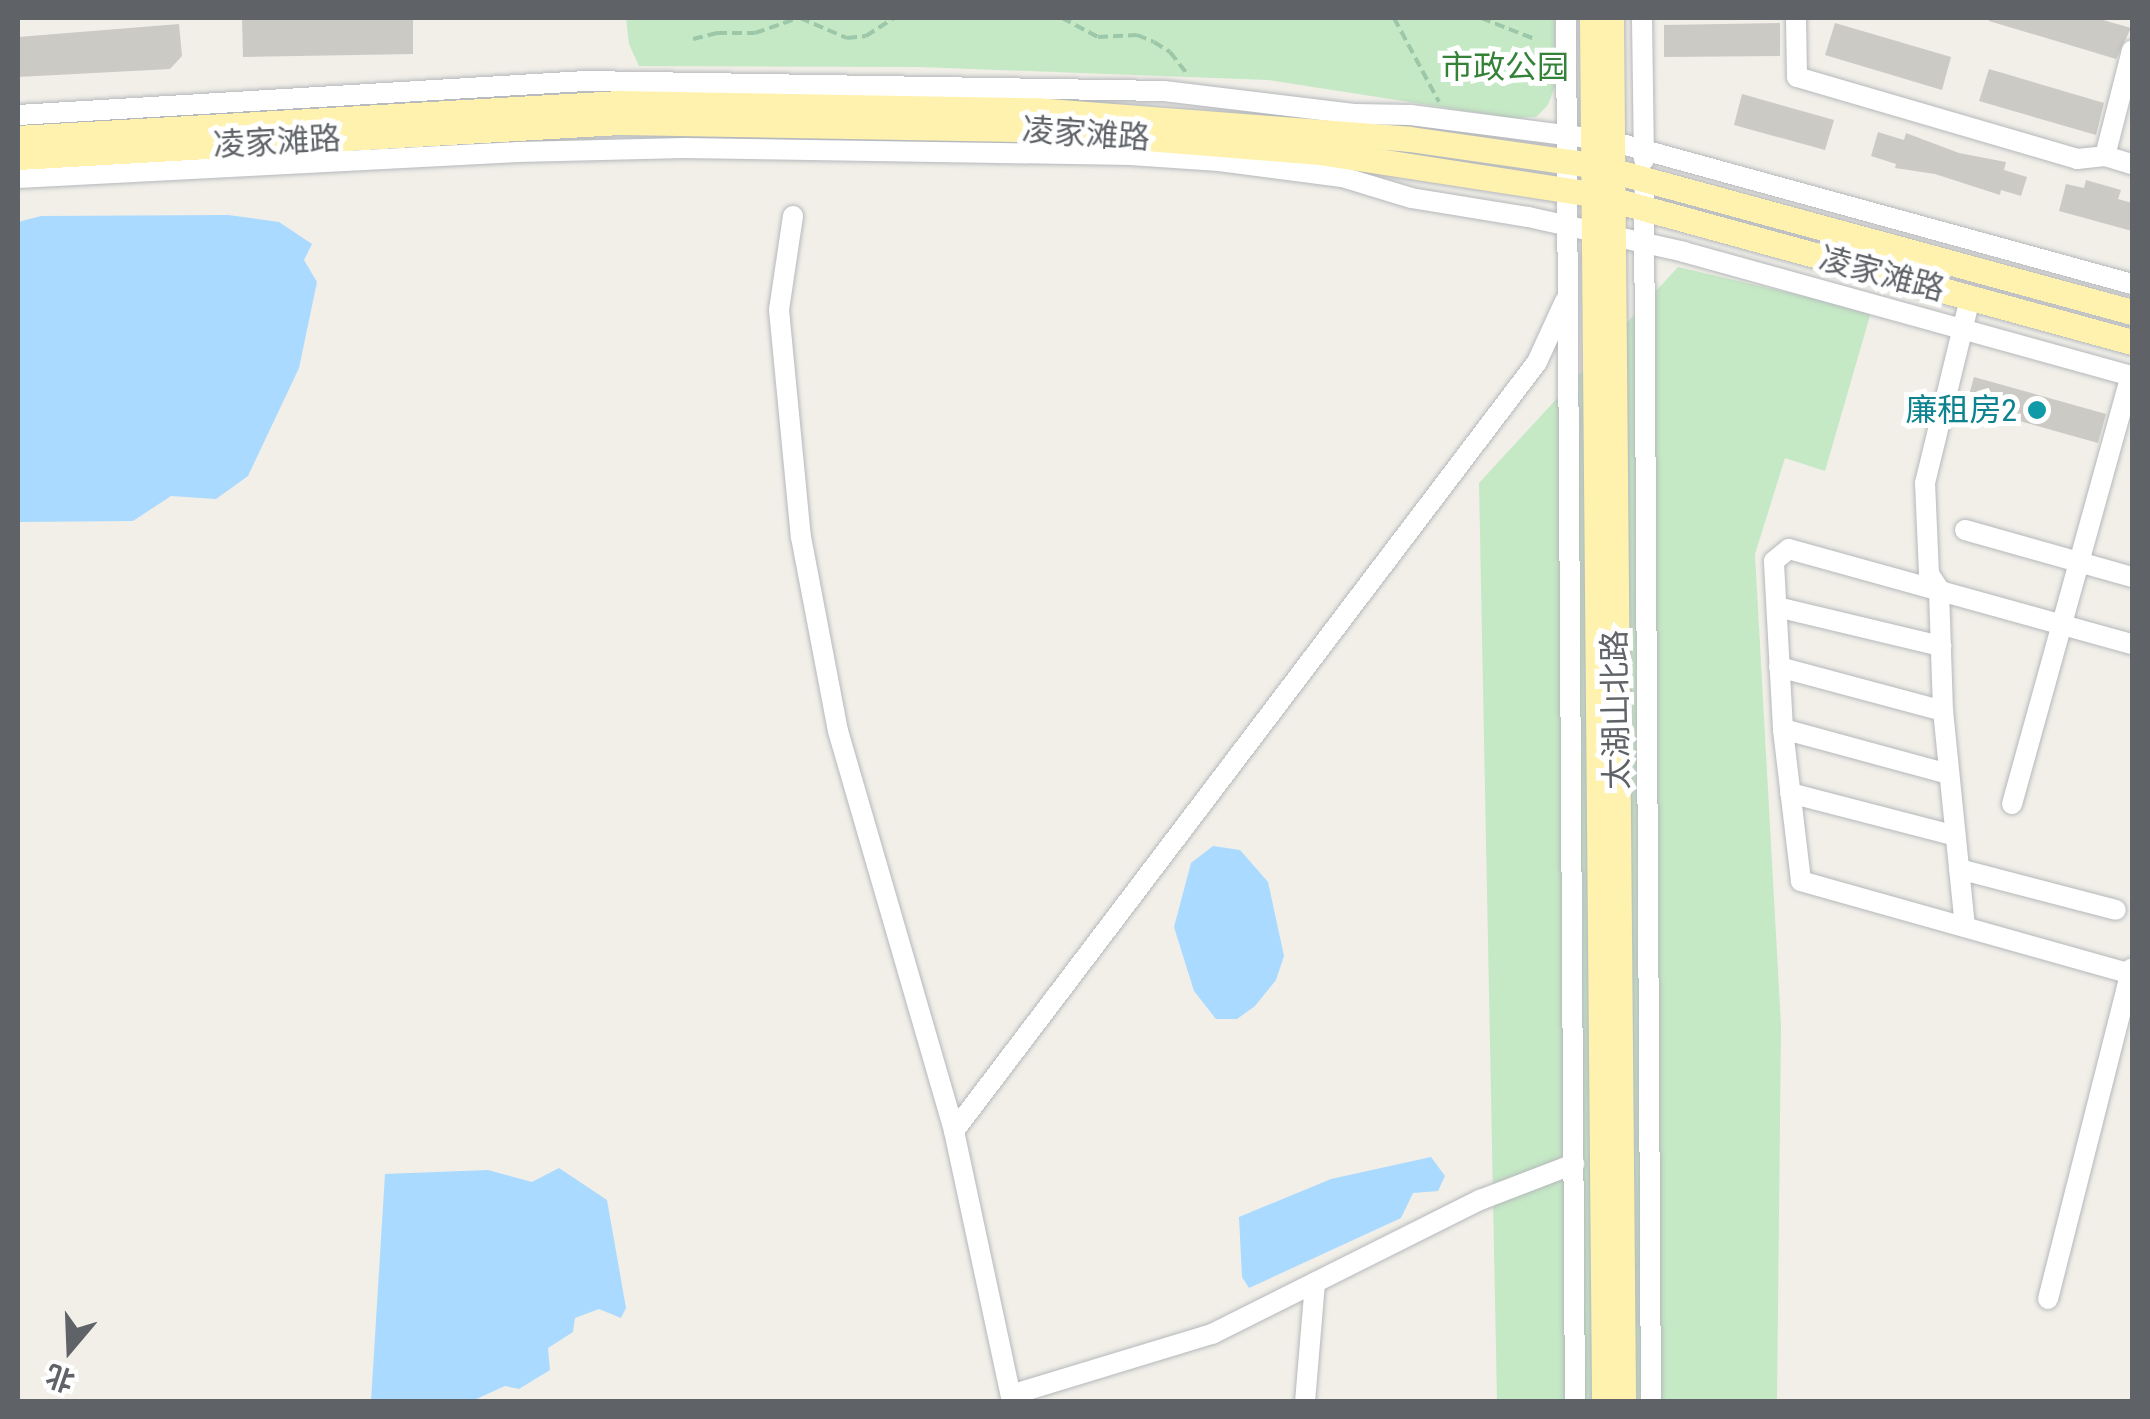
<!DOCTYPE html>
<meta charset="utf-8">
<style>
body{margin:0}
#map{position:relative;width:2150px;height:1419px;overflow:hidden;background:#f1efe8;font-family:"Roboto Condensed","Noto Sans SC",sans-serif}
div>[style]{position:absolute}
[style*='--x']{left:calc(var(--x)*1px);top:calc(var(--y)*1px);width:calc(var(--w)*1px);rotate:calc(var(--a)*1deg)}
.green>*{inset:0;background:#c5e8c5}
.water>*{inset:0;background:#aadaff}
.building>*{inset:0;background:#cccac5}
.path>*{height:4px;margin-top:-2px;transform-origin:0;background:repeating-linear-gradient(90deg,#9cc7a9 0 10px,transparent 0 15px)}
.roads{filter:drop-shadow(0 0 2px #b5b8bc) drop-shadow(0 0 2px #b5b8bc)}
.minor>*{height:20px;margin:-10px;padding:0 10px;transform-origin:10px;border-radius:10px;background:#fff}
.major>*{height:25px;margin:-12.5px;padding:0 12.5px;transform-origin:12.5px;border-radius:12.5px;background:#fff2af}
.dots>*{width:28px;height:28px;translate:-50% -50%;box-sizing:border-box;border:5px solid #fff;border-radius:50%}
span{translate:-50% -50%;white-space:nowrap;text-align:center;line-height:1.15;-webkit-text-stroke:10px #fff;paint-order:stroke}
.park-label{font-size:32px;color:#348238}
.street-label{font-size:32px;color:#5f6368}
.culture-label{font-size:32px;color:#0d838f}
.right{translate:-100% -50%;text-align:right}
.frame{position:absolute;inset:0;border:20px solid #5f6368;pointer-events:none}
.north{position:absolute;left:20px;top:1299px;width:100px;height:100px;-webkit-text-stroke:8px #fff;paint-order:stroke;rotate:199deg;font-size:28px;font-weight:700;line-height:40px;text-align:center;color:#5f6368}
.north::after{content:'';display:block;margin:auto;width:35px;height:45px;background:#5f6368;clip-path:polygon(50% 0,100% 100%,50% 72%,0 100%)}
</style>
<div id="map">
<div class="green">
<div style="clip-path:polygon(626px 18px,1555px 18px,1555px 86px,1548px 105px,1536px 117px,1512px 118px,1268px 80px,920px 67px,639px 66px,629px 44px)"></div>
<div style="clip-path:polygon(1678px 267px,1871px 312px,1825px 471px,1785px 458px,1755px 554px,1781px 1026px,1777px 1401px,1497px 1401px,1479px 483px)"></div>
</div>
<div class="water">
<div style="clip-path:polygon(228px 215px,279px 222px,312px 244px,304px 260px,317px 282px,299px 368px,248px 476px,216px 499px,171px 496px,133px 521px,18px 522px,18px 222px,41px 216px)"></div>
<div style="clip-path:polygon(1213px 846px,1240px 850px,1268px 882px,1284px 956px,1276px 980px,1255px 1006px,1237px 1019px,1216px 1019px,1194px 991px,1174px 927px,1191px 863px)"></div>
<div style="clip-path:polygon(1431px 1157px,1445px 1176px,1438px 1191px,1413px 1193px,1401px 1218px,1249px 1288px,1242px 1277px,1239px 1217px,1331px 1179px)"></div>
<div style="clip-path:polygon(559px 1168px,607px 1200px,626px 1308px,621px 1318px,599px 1309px,575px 1318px,573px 1332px,548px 1348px,550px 1370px,519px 1389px,505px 1386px,472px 1401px,371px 1401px,385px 1174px,488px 1170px,532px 1182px)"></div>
</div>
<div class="building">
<div style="clip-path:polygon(242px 18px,413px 18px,413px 54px,243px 57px)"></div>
<div style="clip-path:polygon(1989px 18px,2096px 18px,2131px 28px,2116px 59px,1989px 21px)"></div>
<div style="clip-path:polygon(1780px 23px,1780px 56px,1664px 57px,1664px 25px)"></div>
<div style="clip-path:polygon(1835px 23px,1951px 57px,1942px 90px,1825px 55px)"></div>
<div style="clip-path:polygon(179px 24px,182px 56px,170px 69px,18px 77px,18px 37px)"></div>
<div style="clip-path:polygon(1989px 69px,2104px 103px,2096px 135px,1979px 101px)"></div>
<div style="clip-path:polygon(1742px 94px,1834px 120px,1825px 150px,1734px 125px)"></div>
<div style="clip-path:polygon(1878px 132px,1904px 140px,1906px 133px,1959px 153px,2006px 162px,2004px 170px,2027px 177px,2021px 196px,2001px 190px,2000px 195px,1935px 174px,1895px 168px,1896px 164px,1871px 156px)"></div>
<div style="clip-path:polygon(2086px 180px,2121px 190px,2118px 199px,2132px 203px,2132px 231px,2059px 211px,2066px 184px,2084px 188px)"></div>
<div style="clip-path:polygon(1974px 377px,2106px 414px,2098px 443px,1966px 406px)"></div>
</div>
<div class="path">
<div style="--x:800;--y:18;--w:51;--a:23.1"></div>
<div style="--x:847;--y:38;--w:19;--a:-6"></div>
<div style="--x:866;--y:36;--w:33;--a:-33"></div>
<div style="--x:1062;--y:18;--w:41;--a:27.8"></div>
<div style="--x:1098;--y:37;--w:39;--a:-3"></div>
<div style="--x:1137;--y:35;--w:18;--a:22"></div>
<div style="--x:1154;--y:42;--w:19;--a:32"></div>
<div style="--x:1170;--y:52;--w:29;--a:52"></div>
<div style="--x:1394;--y:18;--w:95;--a:61.8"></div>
<div style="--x:1481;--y:18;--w:58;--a:21.3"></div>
<div style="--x:693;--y:39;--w:25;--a:-14"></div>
<div style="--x:717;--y:33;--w:38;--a:0"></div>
<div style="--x:755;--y:33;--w:46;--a:-19.2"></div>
</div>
<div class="roads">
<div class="minor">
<div style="--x:1566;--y:18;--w:1384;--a:89.63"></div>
<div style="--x:1642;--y:18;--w:142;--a:89.2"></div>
<div style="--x:1796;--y:18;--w:59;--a:89"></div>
<div style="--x:1797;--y:77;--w:292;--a:16.3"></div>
<div style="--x:2077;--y:159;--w:28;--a:-6"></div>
<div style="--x:2105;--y:156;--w:28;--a:17"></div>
<div style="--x:18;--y:115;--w:569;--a:-3.43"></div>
<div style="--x:586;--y:81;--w:578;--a:0.99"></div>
<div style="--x:1164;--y:91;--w:191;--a:6.9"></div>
<div style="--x:1354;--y:114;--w:57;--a:1"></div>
<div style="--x:1411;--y:115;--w:202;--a:7.4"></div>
<div style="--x:1611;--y:141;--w:540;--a:15.35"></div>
<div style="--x:2105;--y:156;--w:109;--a:-75.7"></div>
<div style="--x:18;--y:178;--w:501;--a:-2.98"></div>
<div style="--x:518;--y:152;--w:167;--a:-1.4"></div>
<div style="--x:685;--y:148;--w:445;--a:0.9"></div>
<div style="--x:1130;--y:155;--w:89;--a:3.9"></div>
<div style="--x:1219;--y:161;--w:124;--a:7.4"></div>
<div style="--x:1342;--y:177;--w:72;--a:16.9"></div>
<div style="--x:1411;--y:198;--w:119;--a:9.2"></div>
<div style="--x:1528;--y:217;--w:160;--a:12.6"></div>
<div style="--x:1684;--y:252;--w:465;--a:15.5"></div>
<div style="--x:1644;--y:194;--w:1208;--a:89.67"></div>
<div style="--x:793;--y:216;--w:95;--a:98.5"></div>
<div style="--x:779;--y:310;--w:228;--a:84.5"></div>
<div style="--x:801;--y:537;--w:197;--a:79.2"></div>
<div style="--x:838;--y:731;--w:416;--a:73.8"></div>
<div style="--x:954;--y:1131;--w:277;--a:77.9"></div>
<div style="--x:1965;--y:530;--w:173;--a:15.7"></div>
<div style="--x:1777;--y:607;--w:169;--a:13.4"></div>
<div style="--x:1779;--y:667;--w:170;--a:15"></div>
<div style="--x:1783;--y:729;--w:172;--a:15.2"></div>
<div style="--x:1790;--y:793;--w:171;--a:14.5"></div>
<div style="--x:2012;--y:804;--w:444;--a:-74.5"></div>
<div style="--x:1959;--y:869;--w:162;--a:14.6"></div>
<div style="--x:1965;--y:927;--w:217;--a:-95.8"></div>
<div style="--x:1943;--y:711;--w:122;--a:-91.9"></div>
<div style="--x:1939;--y:589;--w:18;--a:-124"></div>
<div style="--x:1929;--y:574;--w:91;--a:-92.5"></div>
<div style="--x:1925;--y:483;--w:190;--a:-76.3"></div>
<div style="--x:2131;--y:974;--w:343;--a:-164.3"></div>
<div style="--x:1801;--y:881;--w:153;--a:-96.8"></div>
<div style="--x:1783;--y:729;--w:168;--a:-93.1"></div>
<div style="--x:1774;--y:561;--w:19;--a:-39"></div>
<div style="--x:1789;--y:549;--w:356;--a:15.5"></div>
<div style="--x:954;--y:1131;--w:965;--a:-52.83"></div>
<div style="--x:1537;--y:362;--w:67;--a:-65.3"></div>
<div style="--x:2048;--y:1299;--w:341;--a:-75.8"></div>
<div style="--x:1011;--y:1395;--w:210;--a:-16.9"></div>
<div style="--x:1212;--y:1334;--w:300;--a:-26.6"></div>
<div style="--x:1480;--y:1200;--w:101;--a:-21"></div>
<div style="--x:1305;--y:1402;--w:120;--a:-85.2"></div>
</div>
<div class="major">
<div style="--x:1592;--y:18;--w:1384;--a:89.5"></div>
<div style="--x:1611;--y:18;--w:1384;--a:89.5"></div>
<div style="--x:18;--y:138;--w:602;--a:-3.33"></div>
<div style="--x:619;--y:103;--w:415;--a:1"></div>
<div style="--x:1034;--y:110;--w:376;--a:4.4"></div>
<div style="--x:1409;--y:139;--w:185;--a:8.1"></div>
<div style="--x:1592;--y:165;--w:560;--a:15.23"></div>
<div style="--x:18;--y:157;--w:603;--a:-3.33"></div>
<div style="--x:620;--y:122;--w:414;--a:1"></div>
<div style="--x:1034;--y:129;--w:287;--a:4.6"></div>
<div style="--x:1320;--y:152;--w:275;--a:8.8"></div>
<div style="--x:1592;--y:194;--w:560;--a:15.33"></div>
</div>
</div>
<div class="dots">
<div style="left:2037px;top:410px;background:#0f9aa8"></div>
</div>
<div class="park-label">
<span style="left:1505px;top:67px">市政公园</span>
</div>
<div class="street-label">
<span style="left:1086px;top:134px;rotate:4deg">凌家滩路</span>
<span style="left:277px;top:142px;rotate:-3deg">凌家滩路</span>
<span style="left:1882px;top:274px;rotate:15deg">凌家滩路</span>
<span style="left:1616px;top:710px;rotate:-91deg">太湖山北路</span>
</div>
<div class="culture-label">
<span class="right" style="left:2017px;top:410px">廉租房2</span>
</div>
<div class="frame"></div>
<div class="north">北</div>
</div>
